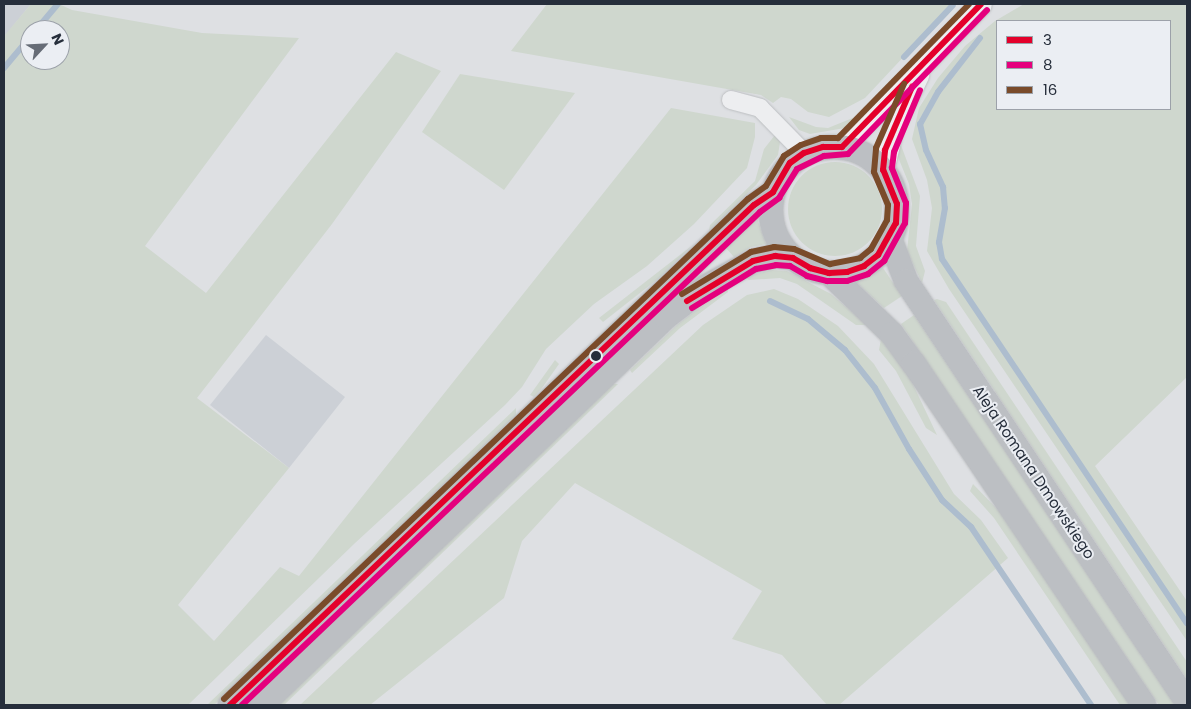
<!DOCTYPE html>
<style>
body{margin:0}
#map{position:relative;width:1191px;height:709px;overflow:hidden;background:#dee0e3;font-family:Poppins,sans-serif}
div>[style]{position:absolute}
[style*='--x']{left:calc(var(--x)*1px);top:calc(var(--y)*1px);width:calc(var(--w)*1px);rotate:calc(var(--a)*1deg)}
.built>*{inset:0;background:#ccd0d6}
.green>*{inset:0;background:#cfd7ce}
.round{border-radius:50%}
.stream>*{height:6px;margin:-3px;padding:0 3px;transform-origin:3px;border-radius:3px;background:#adbdce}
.roads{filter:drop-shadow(0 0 1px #bcbec1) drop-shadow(0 0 1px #bcbec1)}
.minor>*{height:18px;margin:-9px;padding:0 9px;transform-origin:9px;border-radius:9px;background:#edeef0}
.tertiary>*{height:21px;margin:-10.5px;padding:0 10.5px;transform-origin:10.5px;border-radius:10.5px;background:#edeef0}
.secondary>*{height:24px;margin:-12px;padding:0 12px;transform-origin:12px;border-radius:12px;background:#bcbfc3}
.secondary>.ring{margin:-12px;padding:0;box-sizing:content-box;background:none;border:24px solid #bcbfc3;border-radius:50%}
.bus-1>*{height:6px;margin:-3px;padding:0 3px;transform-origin:3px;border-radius:3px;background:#e4002b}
.bus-2>*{height:6px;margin:-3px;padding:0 3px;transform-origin:3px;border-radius:3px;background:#e5007d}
.bus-3>*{height:6px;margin:-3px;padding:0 3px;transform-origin:3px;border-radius:3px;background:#7a4b2a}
.dots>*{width:14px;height:14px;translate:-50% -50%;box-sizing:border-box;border:2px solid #ebeef3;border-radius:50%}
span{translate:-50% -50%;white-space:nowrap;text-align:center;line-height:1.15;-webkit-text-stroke:4px #ebeef3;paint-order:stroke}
.street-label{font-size:15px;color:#262e3b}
.frame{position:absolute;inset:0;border:5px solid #262e3b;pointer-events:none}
.legend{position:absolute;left:996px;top:20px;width:175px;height:90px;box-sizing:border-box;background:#ebeef3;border:1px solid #9ca1a9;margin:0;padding:6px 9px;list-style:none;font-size:15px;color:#262e3b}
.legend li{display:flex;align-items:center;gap:10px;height:25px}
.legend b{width:25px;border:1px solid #9ca1a9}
.north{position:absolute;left:20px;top:20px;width:50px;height:50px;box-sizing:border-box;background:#ebeef3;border:1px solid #9ca1a9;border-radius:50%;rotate:65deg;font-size:14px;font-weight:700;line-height:20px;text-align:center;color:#262e3b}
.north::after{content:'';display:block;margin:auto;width:18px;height:22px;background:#666c76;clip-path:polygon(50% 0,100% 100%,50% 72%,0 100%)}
</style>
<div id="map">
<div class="built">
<div style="clip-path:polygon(4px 4px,31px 4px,4px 37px)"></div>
<div style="clip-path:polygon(266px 335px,345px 397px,289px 468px,210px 405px)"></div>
</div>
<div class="green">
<div style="clip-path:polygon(evenodd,31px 4px,59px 4px,72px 10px,202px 33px,299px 38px,145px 246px,206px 293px,396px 52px,441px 71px,332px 224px,197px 398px,289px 468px,178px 605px,214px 641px,280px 567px,299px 576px,671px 108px,755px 123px,755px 137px,747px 168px,694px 224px,647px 266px,594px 304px,546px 349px,522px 387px,505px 405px,354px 544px,188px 705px,4px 705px,4px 36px,31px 4px,30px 30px,60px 30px,60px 60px,30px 60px,30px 30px)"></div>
<div style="clip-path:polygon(547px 4px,953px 4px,865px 98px,829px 117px,808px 112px,791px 99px,781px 97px,773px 103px,761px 95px,511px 51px)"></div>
<div style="clip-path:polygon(evenodd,1024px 4px,1187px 4px,1187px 377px,1095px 466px,1187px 601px,1187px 641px,949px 289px,927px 251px,932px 208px,927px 180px,912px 139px,919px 108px,938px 78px,965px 46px,995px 21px,1024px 4px,997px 21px,1170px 21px,1170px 109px,997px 109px,997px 21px)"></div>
<div style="clip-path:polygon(460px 74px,575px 93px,504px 190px,422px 132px)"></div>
<div style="clip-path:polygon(860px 115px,845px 128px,810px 134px,799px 130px,789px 117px,816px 127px,828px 128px)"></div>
<div style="clip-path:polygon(775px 135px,780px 142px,778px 155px,756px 185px,709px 231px,710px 225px,755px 181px,764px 149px)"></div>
<div style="clip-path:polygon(899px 140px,920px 196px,916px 246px,925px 271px,922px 283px,907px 251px,912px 204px,909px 184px,898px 157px)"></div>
<div class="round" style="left:788px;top:162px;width:94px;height:94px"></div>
<div style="clip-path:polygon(757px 218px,766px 244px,751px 247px,734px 257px,726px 248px)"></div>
<div style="clip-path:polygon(694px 244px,659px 278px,603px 322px,599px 318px)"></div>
<div style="clip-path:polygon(883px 268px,902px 296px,884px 308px,856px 282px)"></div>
<div style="clip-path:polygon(772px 270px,787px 271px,831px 294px,867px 325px,856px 325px,797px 284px,780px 278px,749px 280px,745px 277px)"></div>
<div style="clip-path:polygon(728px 287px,728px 292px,680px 328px,632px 373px,630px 370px,678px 324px)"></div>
<div style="clip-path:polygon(774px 289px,798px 299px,838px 326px,874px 364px,954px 494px,981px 520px,1008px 558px,839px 705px,827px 705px,782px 655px,732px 639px,762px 591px,575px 483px,522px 541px,504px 598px,370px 705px,300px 705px,703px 325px,747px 295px)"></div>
<div style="clip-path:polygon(937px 299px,946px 302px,1187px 662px,1187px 679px,934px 300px)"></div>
<div style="clip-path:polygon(914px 315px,1176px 705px,1159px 705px,901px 324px)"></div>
<div style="clip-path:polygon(881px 339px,909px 376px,937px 435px,926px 428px,896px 371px,879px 350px)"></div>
<div style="clip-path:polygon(555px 360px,559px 364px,542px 388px,534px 397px,530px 395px)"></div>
<div style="clip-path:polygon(613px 384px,618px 384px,284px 705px,278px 705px)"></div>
<div style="clip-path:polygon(516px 408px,516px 415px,214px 705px,207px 705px)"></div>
<div style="clip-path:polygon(973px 484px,1000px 512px,1131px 705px,1120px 705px,994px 518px,970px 491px)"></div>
</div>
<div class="stream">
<div style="--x:36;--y:30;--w:34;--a:-50"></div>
<div style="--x:980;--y:38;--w:68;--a:127.9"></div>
<div style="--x:938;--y:92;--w:37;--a:119"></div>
<div style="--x:920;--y:124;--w:27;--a:77"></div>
<div style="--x:926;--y:150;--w:41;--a:65.3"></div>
<div style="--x:943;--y:187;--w:21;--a:85"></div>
<div style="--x:945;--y:208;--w:35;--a:100"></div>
<div style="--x:939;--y:242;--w:17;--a:80"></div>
<div style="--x:942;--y:259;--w:439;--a:56.1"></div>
<div style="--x:904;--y:57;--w:71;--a:-46.7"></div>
<div style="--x:4;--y:68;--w:40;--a:-50"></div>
<div style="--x:770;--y:301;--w:42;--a:25.3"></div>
<div style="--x:808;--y:319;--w:48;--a:40"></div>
<div style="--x:845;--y:350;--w:48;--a:51.7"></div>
<div style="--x:875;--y:388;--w:70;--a:60.9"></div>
<div style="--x:909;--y:449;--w:61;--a:57.1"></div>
<div style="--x:942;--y:500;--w:40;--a:43"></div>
<div style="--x:971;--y:527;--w:215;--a:56"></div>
</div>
<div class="roads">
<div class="minor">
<div style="--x:731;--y:100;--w:30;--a:15"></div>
<div style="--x:760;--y:108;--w:63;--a:45.6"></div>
</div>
<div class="tertiary">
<div style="--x:842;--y:147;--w:199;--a:-45.8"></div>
<div style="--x:883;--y:170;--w:43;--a:-76.6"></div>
<div style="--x:893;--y:128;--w:59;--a:-64.7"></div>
</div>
<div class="secondary">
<div class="ring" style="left:771px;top:147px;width:102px;height:102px"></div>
<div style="--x:890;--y:239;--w:45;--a:69.1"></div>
<div style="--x:906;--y:281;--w:506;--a:56.28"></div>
<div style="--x:829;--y:273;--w:88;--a:44.1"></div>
<div style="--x:892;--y:334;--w:37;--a:54"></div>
<div style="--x:914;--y:364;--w:411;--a:56"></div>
<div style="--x:230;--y:705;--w:724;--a:-43.66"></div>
<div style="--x:754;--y:205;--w:23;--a:-34"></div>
<div style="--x:262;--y:705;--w:560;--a:-43.84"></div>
<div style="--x:666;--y:317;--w:51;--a:-37.1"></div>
<div style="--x:707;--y:286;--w:52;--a:-28.5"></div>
<div style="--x:753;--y:261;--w:23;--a:-13"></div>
<div style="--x:775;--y:256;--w:18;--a:6"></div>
</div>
</div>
<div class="bus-1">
<div style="--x:687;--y:301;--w:77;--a:-31.2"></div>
<div style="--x:753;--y:261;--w:23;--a:-13"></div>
<div style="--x:775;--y:256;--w:18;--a:6"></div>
<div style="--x:793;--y:258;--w:20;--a:30"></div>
<div style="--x:810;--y:268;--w:20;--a:15"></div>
<div style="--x:829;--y:273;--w:18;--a:-3"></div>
<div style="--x:847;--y:272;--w:18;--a:-19"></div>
<div style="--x:864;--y:266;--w:18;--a:-38"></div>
<div style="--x:878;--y:255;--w:37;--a:-61"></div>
<div style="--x:896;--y:223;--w:19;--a:-87"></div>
<div style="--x:897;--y:204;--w:37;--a:-112"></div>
<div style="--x:883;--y:170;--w:20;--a:-84"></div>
<div style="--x:885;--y:150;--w:69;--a:-66.8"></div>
<div style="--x:230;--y:705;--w:724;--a:-43.66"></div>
<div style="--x:754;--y:205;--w:23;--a:-34"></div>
<div style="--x:773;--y:192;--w:34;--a:-60"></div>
<div style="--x:790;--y:163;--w:17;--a:-36"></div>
<div style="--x:804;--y:153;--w:20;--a:-18"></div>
<div style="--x:823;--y:147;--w:19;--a:0"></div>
<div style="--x:842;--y:147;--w:199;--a:-45.8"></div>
</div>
<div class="bus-2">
<div style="--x:692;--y:308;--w:75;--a:-31.4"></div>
<div style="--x:756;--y:269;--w:20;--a:-11"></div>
<div style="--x:776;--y:265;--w:14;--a:4"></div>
<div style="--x:790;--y:266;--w:20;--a:30"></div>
<div style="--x:807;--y:276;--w:21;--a:14"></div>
<div style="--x:827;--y:281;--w:20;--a:0"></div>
<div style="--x:847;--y:281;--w:22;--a:-18"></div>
<div style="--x:868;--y:274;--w:21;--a:-39"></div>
<div style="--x:884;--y:261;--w:43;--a:-61.1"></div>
<div style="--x:905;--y:223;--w:20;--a:-87"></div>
<div style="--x:906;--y:203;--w:38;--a:-112"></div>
<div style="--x:892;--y:168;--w:16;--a:-83"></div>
<div style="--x:894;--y:152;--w:67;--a:-67.2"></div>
<div style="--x:242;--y:705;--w:715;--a:-43.58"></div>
<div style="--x:760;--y:212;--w:24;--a:-36"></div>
<div style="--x:779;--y:198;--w:34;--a:-58"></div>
<div style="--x:797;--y:169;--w:30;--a:-26"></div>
<div style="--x:824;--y:156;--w:24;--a:-5"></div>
<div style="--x:848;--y:154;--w:200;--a:-46"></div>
</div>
<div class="bus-3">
<div style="--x:682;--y:294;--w:81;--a:-31.3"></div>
<div style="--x:751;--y:252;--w:24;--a:-12"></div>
<div style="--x:774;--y:247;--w:20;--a:6"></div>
<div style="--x:794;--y:249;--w:39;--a:23"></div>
<div style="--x:830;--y:264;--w:31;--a:-11"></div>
<div style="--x:860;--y:258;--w:14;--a:-39"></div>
<div style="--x:871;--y:249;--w:33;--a:-61"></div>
<div style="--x:887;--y:220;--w:15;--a:-86"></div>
<div style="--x:888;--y:205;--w:36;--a:-113"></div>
<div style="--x:874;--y:172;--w:24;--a:-85"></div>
<div style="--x:876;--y:148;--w:70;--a:-66.4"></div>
<div style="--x:224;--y:699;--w:724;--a:-43.66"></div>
<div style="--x:748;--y:199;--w:22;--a:-36"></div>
<div style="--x:766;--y:186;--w:35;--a:-59"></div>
<div style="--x:784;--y:156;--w:20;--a:-33"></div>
<div style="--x:801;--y:145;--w:21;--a:-19"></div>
<div style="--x:821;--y:138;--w:17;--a:0"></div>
<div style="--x:838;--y:138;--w:187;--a:-45.6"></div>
</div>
<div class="dots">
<div style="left:596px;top:356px;background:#262e3b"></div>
</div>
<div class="street-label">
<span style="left:1034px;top:472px;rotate:56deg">Aleja Romana Dmowskiego</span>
</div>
<div class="frame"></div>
<ul class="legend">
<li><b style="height:6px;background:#e4002b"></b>3</li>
<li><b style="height:6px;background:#e5007d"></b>8</li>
<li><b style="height:6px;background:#7a4b2a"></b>16</li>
</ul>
<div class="north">N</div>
</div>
